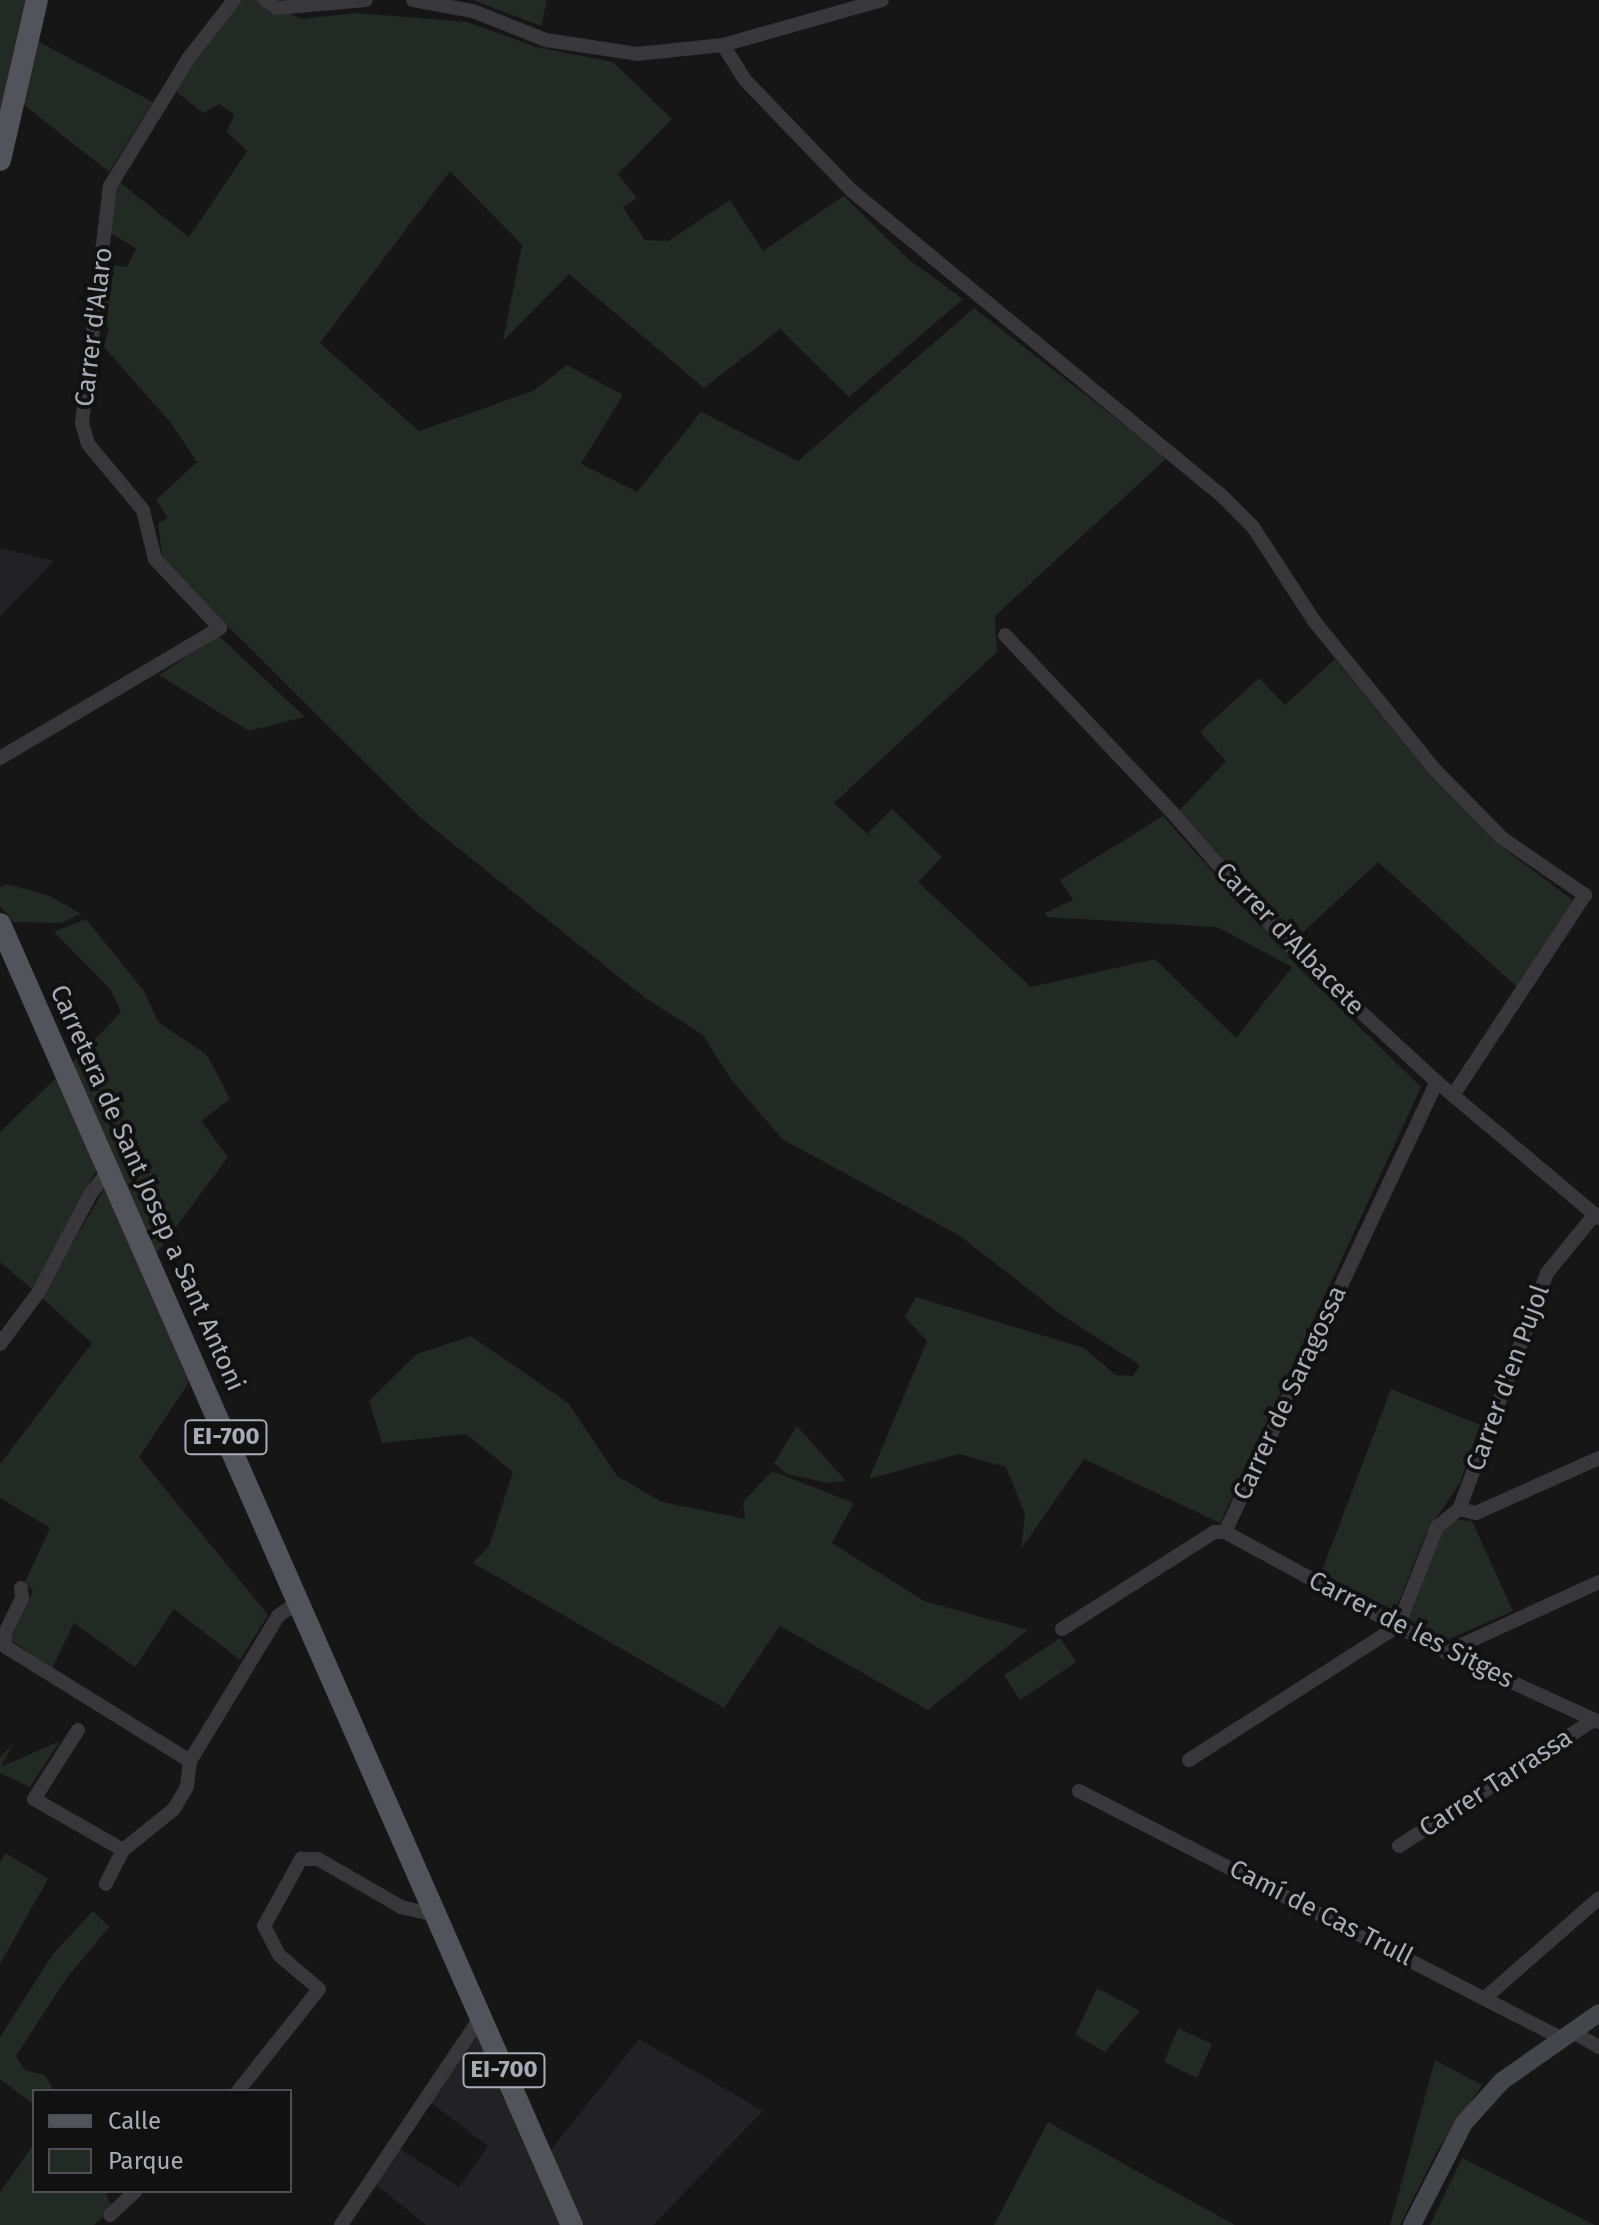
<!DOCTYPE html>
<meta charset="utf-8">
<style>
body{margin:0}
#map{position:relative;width:1599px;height:2225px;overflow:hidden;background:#161617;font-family:"Fira Sans",sans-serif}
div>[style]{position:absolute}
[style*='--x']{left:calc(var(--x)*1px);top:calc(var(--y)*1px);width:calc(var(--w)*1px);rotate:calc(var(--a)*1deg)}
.built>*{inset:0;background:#222224}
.green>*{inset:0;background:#222a24}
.street>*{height:14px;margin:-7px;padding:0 7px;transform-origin:7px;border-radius:7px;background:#37373c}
.secondary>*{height:18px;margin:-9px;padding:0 9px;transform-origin:9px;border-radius:9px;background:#45464c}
.primary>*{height:22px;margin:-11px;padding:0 11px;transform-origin:11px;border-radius:11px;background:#53545b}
span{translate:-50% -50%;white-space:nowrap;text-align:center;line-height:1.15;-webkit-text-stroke:8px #111112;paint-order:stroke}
.shield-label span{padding:2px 6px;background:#111112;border:2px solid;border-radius:6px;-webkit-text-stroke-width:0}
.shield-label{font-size:24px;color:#a9abb6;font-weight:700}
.street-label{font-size:26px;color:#a9abb6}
.legend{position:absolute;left:32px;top:2089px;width:260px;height:104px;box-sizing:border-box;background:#111112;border:2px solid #4e4f54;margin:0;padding:10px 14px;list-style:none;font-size:24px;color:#a9abb6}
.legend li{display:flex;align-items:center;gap:16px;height:40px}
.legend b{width:40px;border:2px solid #4e4f54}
</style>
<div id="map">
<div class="built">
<div style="clip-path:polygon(0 548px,54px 561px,0 616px)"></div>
<div style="clip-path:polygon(479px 2029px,550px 2151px,639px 2039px,763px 2111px,653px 2225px,426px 2225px,374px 2183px,398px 2148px,459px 2187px,488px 2146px,430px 2102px)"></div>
</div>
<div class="green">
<div style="clip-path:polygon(0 0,27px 0,0 128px)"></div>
<div style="clip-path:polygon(239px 0,262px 0,301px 19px,357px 13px,467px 22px,536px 47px,613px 62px,672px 119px,618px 174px,637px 198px,623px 207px,645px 240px,668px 241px,730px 200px,763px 251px,844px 196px,908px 259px,963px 299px,849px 397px,780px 329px,704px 388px,569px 274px,503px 341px,522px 245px,450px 171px,320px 343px,419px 431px,533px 391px,567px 365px,623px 395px,581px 464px,637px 492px,701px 412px,798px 461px,974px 308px,1167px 458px,995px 616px,997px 652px,834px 803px,875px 841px,868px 833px,892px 809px,942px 857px,918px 882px,1031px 987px,1155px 959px,1236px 1038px,1292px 967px,1217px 927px,1047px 917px,1045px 913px,1073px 900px,1060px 880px,1163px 816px,1295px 964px,1421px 1087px,1220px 1523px,1084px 1459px,1021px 1549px,1025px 1514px,1006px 1467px,959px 1454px,869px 1479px,927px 1341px,905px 1317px,916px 1297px,1084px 1348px,1116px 1375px,1133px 1376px,1140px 1365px,1063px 1316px,960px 1236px,782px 1139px,730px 1078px,703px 1035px,645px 998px,422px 819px,163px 562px,158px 523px,168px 518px,156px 500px,197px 462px,170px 422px,104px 347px,109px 327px,99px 324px,104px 264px,127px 267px,136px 248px,110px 233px,117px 180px,189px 237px,247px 151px,227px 132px,234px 114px,219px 104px,203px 113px,173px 89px)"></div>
<div style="clip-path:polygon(472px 0,547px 0,541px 26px)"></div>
<div style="clip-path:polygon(37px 41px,153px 102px,109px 172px,24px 105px)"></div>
<div style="clip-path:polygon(218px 635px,305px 717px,249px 731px,159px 675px)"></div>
<div style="clip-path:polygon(1335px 659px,1435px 781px,1506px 850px,1574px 901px,1517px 987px,1378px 862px,1296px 939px,1277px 928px,1178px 812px,1226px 761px,1200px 732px,1259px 678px,1285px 705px)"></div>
<div style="clip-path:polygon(7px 884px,50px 896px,81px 914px,61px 923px,13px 922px,0 906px,0 887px)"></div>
<div style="clip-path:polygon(86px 919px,144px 991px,158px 1022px,207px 1055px,230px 1099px,201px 1121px,228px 1157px,156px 1254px,71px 1064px,121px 1012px,111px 990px,54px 932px)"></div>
<div style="clip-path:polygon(59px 1075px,99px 1166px,32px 1289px,0 1262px,0 1132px)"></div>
<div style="clip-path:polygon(105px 1188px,189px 1382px,139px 1457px,268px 1615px,240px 1660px,174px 1609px,135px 1667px,74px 1623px,52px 1668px,9px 1639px,33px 1591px,25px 1582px,50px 1528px,0 1498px,0 1464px,92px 1343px,41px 1297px)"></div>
<div style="clip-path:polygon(471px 1336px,568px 1403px,617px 1476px,662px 1502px,745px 1519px,743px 1502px,772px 1471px,854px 1503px,832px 1543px,924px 1601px,1028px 1630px,928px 1710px,780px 1626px,724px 1708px,473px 1563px,489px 1546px,513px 1472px,466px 1434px,382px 1443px,369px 1401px,417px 1354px)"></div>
<div style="clip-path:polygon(1391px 1389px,1480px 1425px,1460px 1483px,1426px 1533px,1395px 1611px,1321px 1573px)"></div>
<div style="clip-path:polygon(797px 1426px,846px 1481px,827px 1483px,787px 1474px,774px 1463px)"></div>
<div style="clip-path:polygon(1452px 1519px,1472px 1521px,1513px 1611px,1447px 1640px,1407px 1618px,1442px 1530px)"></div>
<div style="clip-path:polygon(1060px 1638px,1076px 1662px,1020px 1700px,1004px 1675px)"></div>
<div style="clip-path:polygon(60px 1741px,30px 1787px,0 1773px,0 1758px,13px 1743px,1px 1767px)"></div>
<div style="clip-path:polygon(6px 1853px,48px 1879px,0 1964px,0 1862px)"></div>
<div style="clip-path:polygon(93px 1911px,109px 1927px,66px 1979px,16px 2056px,25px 2070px,45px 2075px,54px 2091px,34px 2091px,34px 2105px,0 2079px,0 2037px,53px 1954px)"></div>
<div style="clip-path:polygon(1097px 1988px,1140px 2011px,1105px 2052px,1075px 2035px)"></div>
<div style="clip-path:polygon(1178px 2028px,1212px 2044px,1197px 2078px,1164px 2062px)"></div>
<div style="clip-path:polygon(1435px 2060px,1482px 2085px,1437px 2151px,1400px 2225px,1390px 2225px)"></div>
<div style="clip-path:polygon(1048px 2122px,1235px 2225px,994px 2225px)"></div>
<div style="clip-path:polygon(34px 2144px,34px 2191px,105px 2191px,112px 2208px,94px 2225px,0 2225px,0 2192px)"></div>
<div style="clip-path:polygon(1462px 2158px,1595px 2225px,1430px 2225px)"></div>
</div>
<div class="street">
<div style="--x:265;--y:0;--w:14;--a:34"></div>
<div style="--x:277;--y:8;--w:89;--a:-5.1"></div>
<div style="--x:413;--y:0;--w:61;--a:10.4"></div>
<div style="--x:473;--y:11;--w:79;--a:21.7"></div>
<div style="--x:546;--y:40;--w:92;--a:8.7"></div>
<div style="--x:637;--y:54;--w:86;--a:-6"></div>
<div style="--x:723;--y:45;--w:165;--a:-15.8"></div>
<div style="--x:723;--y:45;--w:41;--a:57.8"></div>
<div style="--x:745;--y:80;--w:154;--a:46.1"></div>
<div style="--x:852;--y:191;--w:477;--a:39.5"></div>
<div style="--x:1220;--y:494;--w:47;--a:45"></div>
<div style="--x:1253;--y:527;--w:112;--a:57"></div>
<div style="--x:1314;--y:621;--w:192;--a:50.9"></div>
<div style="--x:1435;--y:770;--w:95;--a:45.4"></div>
<div style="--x:1502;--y:838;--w:101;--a:34.5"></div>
<div style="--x:1585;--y:895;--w:240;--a:123.4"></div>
<div style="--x:1005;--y:635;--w:242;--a:46.7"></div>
<div style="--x:1171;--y:811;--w:178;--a:48.9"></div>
<div style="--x:1288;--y:945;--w:202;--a:42.6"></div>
<div style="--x:1437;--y:1082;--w:212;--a:40"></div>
<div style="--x:0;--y:758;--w:256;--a:-30.6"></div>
<div style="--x:220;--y:628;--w:95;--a:-133.3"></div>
<div style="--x:155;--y:559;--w:50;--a:-103.8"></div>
<div style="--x:143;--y:510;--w:86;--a:-129.8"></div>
<div style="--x:88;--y:444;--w:22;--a:-106"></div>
<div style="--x:82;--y:423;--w:239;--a:-83.3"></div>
<div style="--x:110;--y:186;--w:149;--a:-58.4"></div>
<div style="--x:188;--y:59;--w:75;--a:-52.1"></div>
<div style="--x:1595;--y:1214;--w:76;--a:129.1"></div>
<div style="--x:1547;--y:1273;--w:252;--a:110.4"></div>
<div style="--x:1459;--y:1509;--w:17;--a:13"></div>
<div style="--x:1476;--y:1513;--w:135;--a:-24.1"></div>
<div style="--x:0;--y:1344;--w:64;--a:-53.3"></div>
<div style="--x:38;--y:1293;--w:113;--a:-62.1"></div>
<div style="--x:91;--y:1193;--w:28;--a:-51"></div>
<div style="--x:1225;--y:1532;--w:251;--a:28.5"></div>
<div style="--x:1446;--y:1652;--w:168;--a:24.6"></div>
<div style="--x:21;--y:1588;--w:10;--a:84"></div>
<div style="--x:22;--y:1598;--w:41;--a:115.9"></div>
<div style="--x:4;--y:1635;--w:12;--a:81"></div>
<div style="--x:6;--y:1647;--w:216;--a:31.8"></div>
<div style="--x:190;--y:1761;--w:26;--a:97"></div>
<div style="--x:187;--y:1787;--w:26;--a:121"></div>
<div style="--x:174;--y:1809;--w:65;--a:141.2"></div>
<div style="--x:123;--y:1850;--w:38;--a:117"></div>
<div style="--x:1062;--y:1629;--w:180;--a:-32.5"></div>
<div style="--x:1214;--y:1532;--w:11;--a:0"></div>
<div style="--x:1225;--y:1532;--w:497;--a:-64.8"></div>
<div style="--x:1446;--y:1652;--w:168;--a:-24.6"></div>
<div style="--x:78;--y:1730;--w:82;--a:122.5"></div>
<div style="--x:34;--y:1799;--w:103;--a:29.8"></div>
<div style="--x:1189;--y:1760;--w:248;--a:-32.7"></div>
<div style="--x:1398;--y:1626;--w:106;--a:-68.5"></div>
<div style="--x:1437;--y:1527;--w:28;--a:-39"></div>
<div style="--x:190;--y:1761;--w:170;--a:-58.7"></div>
<div style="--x:278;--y:1616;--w:24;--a:-35"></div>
<div style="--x:1079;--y:1791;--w:542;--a:27.13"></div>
<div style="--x:1399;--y:1846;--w:232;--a:-32.9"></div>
<div style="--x:1486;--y:1997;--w:150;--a:-41.2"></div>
<div style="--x:1571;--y:2031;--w:32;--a:30"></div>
<div style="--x:238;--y:2091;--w:130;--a:-51.5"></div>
<div style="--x:319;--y:1989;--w:52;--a:-139.6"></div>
<div style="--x:279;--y:1955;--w:33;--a:-117"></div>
<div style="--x:264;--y:1926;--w:77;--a:-61.1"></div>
<div style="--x:301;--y:1859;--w:17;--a:0"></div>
<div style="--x:318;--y:1859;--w:96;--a:30"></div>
<div style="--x:401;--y:1907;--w:36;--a:13"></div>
<div style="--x:110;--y:2215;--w:35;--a:-43"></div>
<div style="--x:341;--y:2225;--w:251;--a:-56.1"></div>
</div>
<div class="secondary">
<div style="--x:1412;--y:2225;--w:114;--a:-63"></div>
<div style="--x:1464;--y:2123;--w:57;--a:-47.9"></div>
<div style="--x:1502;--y:2081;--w:118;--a:-35"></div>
</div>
<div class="primary">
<div style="--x:0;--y:160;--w:164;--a:-77"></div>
<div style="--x:0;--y:924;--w:1421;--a:66.27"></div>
</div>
<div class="shield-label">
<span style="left:226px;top:1437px">EI-700</span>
<span style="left:504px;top:2070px">EI-700</span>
</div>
<div class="street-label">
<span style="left:94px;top:327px;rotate:-83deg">Carrer d'Alaro</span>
<span style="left:1290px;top:939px;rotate:46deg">Carrer d'Albacete</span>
<span style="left:147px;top:1188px;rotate:66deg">Carretera de Sant Josep a Sant Antoni</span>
<span style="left:1508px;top:1378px;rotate:-70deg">Carrer d'en Pujol</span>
<span style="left:1290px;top:1393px;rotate:-65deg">Carrer de Saragossa</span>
<span style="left:1411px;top:1630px;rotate:27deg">Carrer de les Sitges</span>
<span style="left:1496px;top:1783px;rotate:-33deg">Carrer Tarrassa</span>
<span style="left:1321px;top:1913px;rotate:27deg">Camí de Cas Trull</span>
</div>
<ul class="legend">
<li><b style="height:10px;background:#53545b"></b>Calle</li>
<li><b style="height:22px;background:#222a24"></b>Parque</li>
</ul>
</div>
